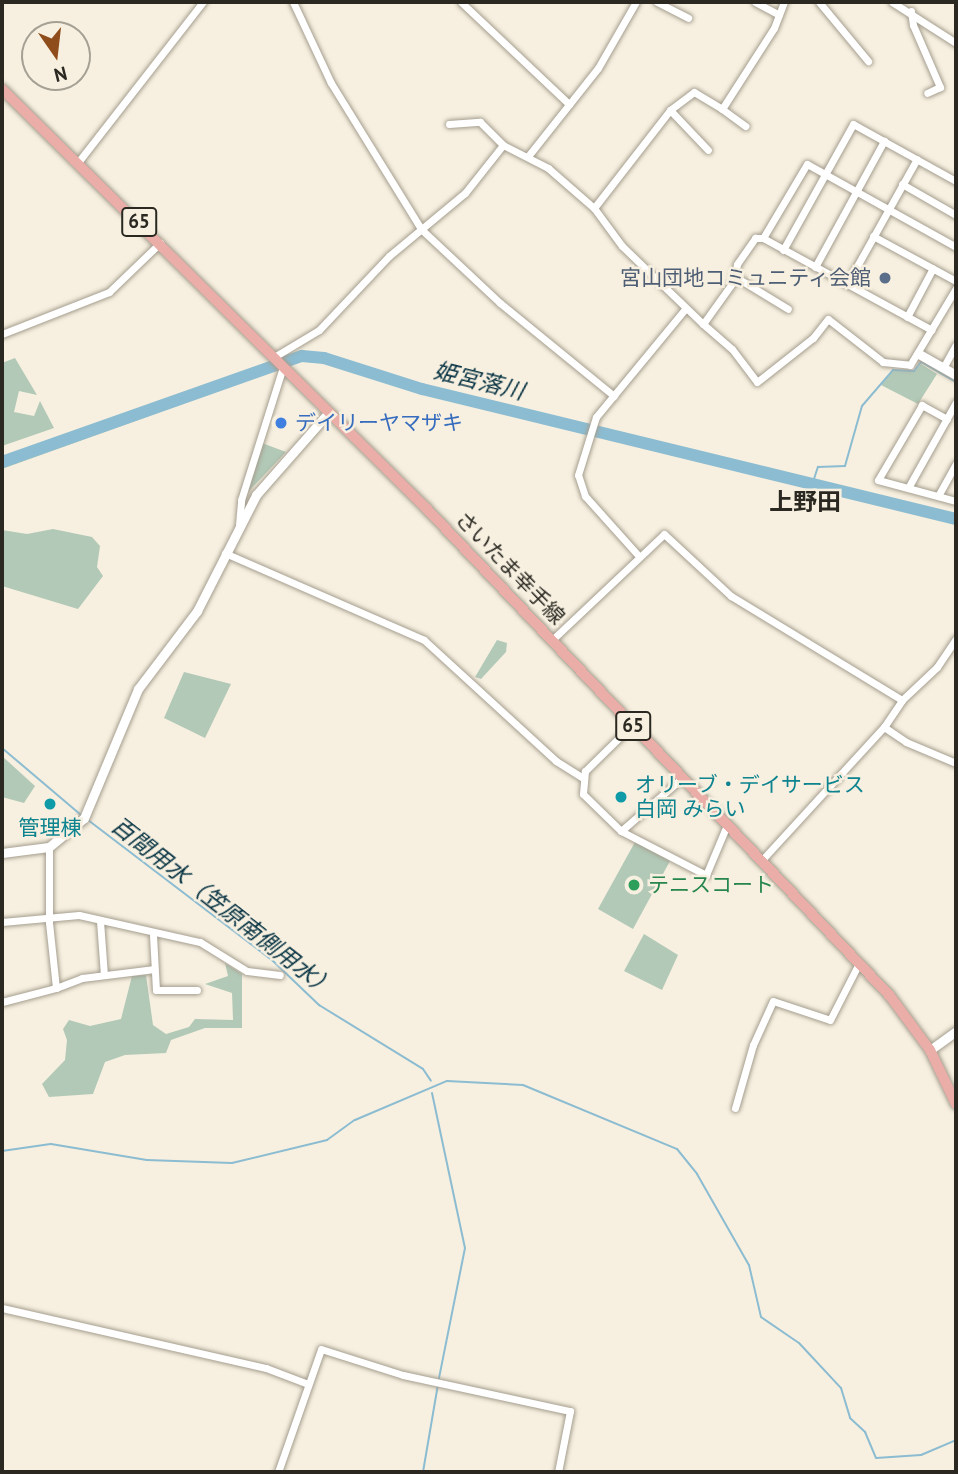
<!DOCTYPE html>
<meta charset="utf-8">
<style>
body{margin:0}
#map{position:relative;width:958px;height:1474px;overflow:hidden;background:#f7f0e0;font-family:"PT Sans","Noto Sans JP",sans-serif}
div>[style]{position:absolute}
[style*='--x']{left:calc(var(--x)*1px);top:calc(var(--y)*1px);width:calc(var(--w)*1px);rotate:calc(var(--a)*1deg)}
.green>*{inset:0;background:#b2c9b7}
.stream>*{height:2px;margin:-1px;padding:0 1px;transform-origin:1px;border-radius:1px;background:#8cbcd1}
.river>*{height:12px;margin:-6px;padding:0 6px;transform-origin:6px;border-radius:6px;background:#8cbcd1}
.roads{filter:drop-shadow(0 0 2px #a59e8f) drop-shadow(0 0 2px #a59e8f)}
.minor>*{height:7px;margin:-3.5px;padding:0 3.5px;transform-origin:3.5px;border-radius:3.5px;background:#fff}
.tertiary>*{height:9px;margin:-4.5px;padding:0 4.5px;transform-origin:4.5px;border-radius:4.5px;background:#fff}
.primary>*{height:10px;margin:-5px;padding:0 5px;transform-origin:5px;border-radius:5px;background:#eaada8}
.dots>*{width:19px;height:19px;translate:-50% -50%;box-sizing:border-box;border:4px solid #f7f0e0;border-radius:50%}
span{translate:-50% -50%;white-space:nowrap;text-align:center;line-height:1.15;-webkit-text-stroke:5px #f7f0e0;paint-order:stroke}
.shield-label span{padding:2px 5px;background:#f7f0e0;border:2px solid;border-radius:5px;-webkit-text-stroke-width:0}
.shield-label{font-size:19px;color:#2a2821;font-weight:700}
.service-label{font-size:21px;color:#4e5e75}
.right{translate:-100% -50%;text-align:right}
.shop-label{font-size:21px;color:#366cbe}
.left{translate:0 -50%;text-align:left}
.street-label{font-size:21px;color:#2a2821}
.culture-label{font-size:21px;color:#0d838f}
.leisure-label{font-size:21px;color:#27864d}
.water-label{font-size:23px;color:#073343;font-style:italic}
.quarter-label{font-size:24px;color:#2a2821;font-weight:700}
.frame{position:absolute;inset:0;border:4px solid #2a2821;pointer-events:none}
.north{position:absolute;left:21px;top:21px;width:70px;height:70px;box-sizing:border-box;background:#f7f0e0;border:2px solid #a5a094;border-radius:50%;rotate:166deg;font-size:19px;font-weight:700;line-height:28px;text-align:center;color:#2a2821}
.north::after{content:'';display:block;margin:auto;width:24px;height:32px;background:#8f4d1b;clip-path:polygon(50% 0,100% 100%,50% 72%,0 100%)}
</style>
<div id="map">
<div class="green">
<div style="clip-path:polygon(15px 358px,37px 395px,19px 391px,14px 412px,34px 416px,40px 401px,54px 428px,2px 446px,2px 363px)"></div>
<div style="clip-path:polygon(921px 364px,937px 374px,918px 404px,881px 385px,893px 370px,915px 371px)"></div>
<div style="clip-path:polygon(274px 367px,277px 370px,2px 469px,2px 465px)"></div>
<div style="clip-path:polygon(262px 443px,286px 452px,248px 492px,248px 489px)"></div>
<div style="clip-path:polygon(53px 529px,92px 537px,100px 546px,97px 567px,103px 576px,78px 609px,2px 586px,2px 530px,27px 534px)"></div>
<div style="clip-path:polygon(497px 640px,507px 643px,506px 652px,481px 679px,475px 677px)"></div>
<div style="clip-path:polygon(184px 672px,231px 684px,205px 738px,164px 718px)"></div>
<div style="clip-path:polygon(2px 756px,35px 786px,24px 803px,2px 797px)"></div>
<div style="clip-path:polygon(635px 842px,670px 861px,633px 929px,598px 909px)"></div>
<div style="clip-path:polygon(644px 934px,678px 955px,662px 990px,624px 971px)"></div>
<div style="clip-path:polygon(225px 963px,242px 974px,242px 1028px,205px 1028px,171px 1040px,166px 1053px,125px 1055px,105px 1062px,93px 1094px,49px 1097px,42px 1084px,65px 1060px,67px 1040px,63px 1029px,69px 1020px,90px 1026px,121px 1019px,132px 976px,146px 975px,153px 1025px,166px 1034px,189px 1027px,195px 1019px,233px 1020px,232px 993px,205px 984px,228px 976px)"></div>
</div>
<div class="stream">
<div style="--x:813;--y:482;--w:16;--a:-72"></div>
<div style="--x:818;--y:467;--w:27;--a:-2"></div>
<div style="--x:845;--y:466;--w:62;--a:-74.2"></div>
<div style="--x:862;--y:406;--w:48;--a:-49.3"></div>
<div style="--x:893;--y:370;--w:21;--a:3"></div>
<div style="--x:914;--y:371;--w:11;--a:-52"></div>
<div style="--x:921;--y:362;--w:40;--a:29.7"></div>
<div style="--x:2;--y:748;--w:104;--a:40.3"></div>
<div style="--x:88;--y:820;--w:233;--a:37.3"></div>
<div style="--x:273;--y:961;--w:64;--a:43.7"></div>
<div style="--x:319;--y:1005;--w:122;--a:31.6"></div>
<div style="--x:423;--y:1069;--w:14;--a:56"></div>
<div style="--x:432;--y:1093;--w:158;--a:78"></div>
<div style="--x:465;--y:1248;--w:133;--a:101.3"></div>
<div style="--x:2;--y:1151;--w:49;--a:-8.1"></div>
<div style="--x:51;--y:1144;--w:97;--a:9.5"></div>
<div style="--x:147;--y:1160;--w:85;--a:2"></div>
<div style="--x:232;--y:1163;--w:98;--a:-13.6"></div>
<div style="--x:327;--y:1140;--w:34;--a:-36"></div>
<div style="--x:355;--y:1120;--w:100;--a:-23"></div>
<div style="--x:447;--y:1081;--w:76;--a:3"></div>
<div style="--x:523;--y:1085;--w:167;--a:22.6"></div>
<div style="--x:677;--y:1149;--w:32;--a:51"></div>
<div style="--x:697;--y:1174;--w:105;--a:60.3"></div>
<div style="--x:749;--y:1265;--w:53;--a:77"></div>
<div style="--x:761;--y:1317;--w:46;--a:34.4"></div>
<div style="--x:799;--y:1343;--w:62;--a:47"></div>
<div style="--x:841;--y:1388;--w:31;--a:73"></div>
<div style="--x:850;--y:1418;--w:21;--a:43"></div>
<div style="--x:865;--y:1432;--w:28;--a:67"></div>
<div style="--x:876;--y:1458;--w:45;--a:-3.8"></div>
<div style="--x:921;--y:1455;--w:38;--a:-23"></div>
<div style="--x:423;--y:1472;--w:89;--a:-80.3"></div>
</div>
<div class="river">
<div style="--x:2;--y:462;--w:318;--a:-19.5"></div>
<div style="--x:302;--y:356;--w:22;--a:5"></div>
<div style="--x:324;--y:358;--w:103;--a:17.6"></div>
<div style="--x:422;--y:389;--w:550;--a:13.68"></div>
</div>
<div class="roads">
<div class="minor">
<div style="--x:293;--y:2;--w:89;--a:64.9"></div>
<div style="--x:331;--y:83;--w:172;--a:58.3"></div>
<div style="--x:421;--y:229;--w:108;--a:43.1"></div>
<div style="--x:500;--y:303;--w:147;--a:39.2"></div>
<div style="--x:461;--y:2;--w:149;--a:43.4"></div>
<div style="--x:657;--y:2;--w:35;--a:27"></div>
<div style="--x:755;--y:2;--w:27;--a:28"></div>
<div style="--x:819;--y:2;--w:77;--a:50.3"></div>
<div style="--x:892;--y:2;--w:76;--a:32.6"></div>
<div style="--x:911;--y:11;--w:14;--a:82"></div>
<div style="--x:913;--y:25;--w:68;--a:66.5"></div>
<div style="--x:940;--y:87;--w:14;--a:155"></div>
<div style="--x:722;--y:109;--w:29;--a:36"></div>
<div style="--x:670;--y:110;--w:55;--a:46.5"></div>
<div style="--x:449;--y:124;--w:31;--a:-4"></div>
<div style="--x:480;--y:122;--w:33;--a:45"></div>
<div style="--x:503;--y:145;--w:51;--a:27.1"></div>
<div style="--x:548;--y:168;--w:61;--a:41"></div>
<div style="--x:594;--y:208;--w:47;--a:53.6"></div>
<div style="--x:622;--y:246;--w:112;--a:43.9"></div>
<div style="--x:703;--y:324;--w:52;--a:-54.5"></div>
<div style="--x:733;--y:282;--w:18;--a:-77"></div>
<div style="--x:737;--y:264;--w:32;--a:-55"></div>
<div style="--x:755;--y:238;--w:8;--a:0"></div>
<div style="--x:763;--y:238;--w:192;--a:28.6"></div>
<div style="--x:529;--y:155;--w:111;--a:-51.6"></div>
<div style="--x:598;--y:68;--w:76;--a:-60.1"></div>
<div style="--x:79;--y:161;--w:202;--a:-52.1"></div>
<div style="--x:902;--y:184;--w:62;--a:29.9"></div>
<div style="--x:594;--y:208;--w:124;--a:-52.2"></div>
<div style="--x:670;--y:110;--w:30;--a:-37"></div>
<div style="--x:694;--y:92;--w:33;--a:31"></div>
<div style="--x:722;--y:109;--w:96;--a:-57.3"></div>
<div style="--x:774;--y:28;--w:28;--a:-69"></div>
<div style="--x:873;--y:236;--w:94;--a:28.5"></div>
<div style="--x:763;--y:238;--w:86;--a:-59.3"></div>
<div style="--x:807;--y:164;--w:171;--a:29.1"></div>
<div style="--x:783;--y:250;--w:144;--a:-60.9"></div>
<div style="--x:853;--y:124;--w:118;--a:29"></div>
<div style="--x:815;--y:267;--w:144;--a:-61.3"></div>
<div style="--x:734;--y:276;--w:63;--a:31.4"></div>
<div style="--x:847;--y:284;--w:143;--a:-60.8"></div>
<div style="--x:907;--y:317;--w:55;--a:-62"></div>
<div style="--x:703;--y:324;--w:38;--a:41"></div>
<div style="--x:732;--y:349;--w:41;--a:52.9"></div>
<div style="--x:757;--y:382;--w:71;--a:-38.2"></div>
<div style="--x:813;--y:338;--w:24;--a:-52"></div>
<div style="--x:828;--y:319;--w:70;--a:38"></div>
<div style="--x:883;--y:362;--w:27;--a:6"></div>
<div style="--x:910;--y:365;--w:90;--a:-59.1"></div>
<div style="--x:2;--y:334;--w:115;--a:-21.4"></div>
<div style="--x:109;--y:292;--w:71;--a:-43.9"></div>
<div style="--x:274;--y:357;--w:52;--a:-31"></div>
<div style="--x:319;--y:330;--w:102;--a:-46.6"></div>
<div style="--x:389;--y:256;--w:99;--a:-39.7"></div>
<div style="--x:465;--y:193;--w:61;--a:-51.6"></div>
<div style="--x:943;--y:368;--w:26;--a:-61"></div>
<div style="--x:947;--y:419;--w:29;--a:-151"></div>
<div style="--x:922;--y:405;--w:87;--a:120.4"></div>
<div style="--x:878;--y:480;--w:81;--a:15.1"></div>
<div style="--x:908;--y:488;--w:98;--a:-60.8"></div>
<div style="--x:938;--y:496;--w:37;--a:-61"></div>
<div style="--x:239;--y:525;--w:25;--a:-85"></div>
<div style="--x:241;--y:500;--w:139;--a:-72.5"></div>
<div style="--x:225;--y:553;--w:217;--a:23.6"></div>
<div style="--x:424;--y:640;--w:179;--a:42.5"></div>
<div style="--x:556;--y:761;--w:31;--a:32"></div>
<div style="--x:637;--y:554;--w:78;--a:-131.9"></div>
<div style="--x:585;--y:496;--w:22;--a:-108"></div>
<div style="--x:578;--y:475;--w:61;--a:-72.8"></div>
<div style="--x:596;--y:417;--w:140;--a:-50.5"></div>
<div style="--x:552;--y:640;--w:154;--a:-43.4"></div>
<div style="--x:664;--y:534;--w:91;--a:42.8"></div>
<div style="--x:731;--y:596;--w:200;--a:31.3"></div>
<div style="--x:632;--y:725;--w:66;--a:135.6"></div>
<div style="--x:585;--y:771;--w:23;--a:95"></div>
<div style="--x:583;--y:794;--w:53;--a:44.2"></div>
<div style="--x:621;--y:831;--w:96;--a:27.4"></div>
<div style="--x:706;--y:875;--w:54;--a:-67.2"></div>
<div style="--x:884;--y:727;--w:27;--a:34"></div>
<div style="--x:906;--y:742;--w:54;--a:22.8"></div>
<div style="--x:621;--y:831;--w:81;--a:-41"></div>
<div style="--x:761;--y:861;--w:182;--a:-47.5"></div>
<div style="--x:884;--y:727;--w:32;--a:-56"></div>
<div style="--x:902;--y:700;--w:48;--a:-43.3"></div>
<div style="--x:937;--y:667;--w:34;--a:-56"></div>
<div style="--x:100;--y:921;--w:54;--a:85.8"></div>
<div style="--x:2;--y:922;--w:77;--a:-5.2"></div>
<div style="--x:79;--y:915;--w:124;--a:12.6"></div>
<div style="--x:200;--y:942;--w:55;--a:31.7"></div>
<div style="--x:247;--y:971;--w:33;--a:7"></div>
<div style="--x:153;--y:935;--w:55;--a:86.9"></div>
<div style="--x:156;--y:990;--w:41;--a:0"></div>
<div style="--x:56;--y:988;--w:28;--a:-21"></div>
<div style="--x:82;--y:978;--w:73;--a:-7.1"></div>
<div style="--x:2;--y:1002;--w:56;--a:-14.5"></div>
<div style="--x:56;--y:988;--w:66;--a:-96.1"></div>
<div style="--x:49;--y:922;--w:75;--a:-90"></div>
<div style="--x:735;--y:1108;--w:66;--a:-74.1"></div>
<div style="--x:753;--y:1045;--w:48;--a:-65.6"></div>
<div style="--x:773;--y:1001;--w:60;--a:18.4"></div>
<div style="--x:830;--y:1020;--w:64;--a:-63"></div>
<div style="--x:2;--y:1308;--w:271;--a:12.8"></div>
<div style="--x:266;--y:1368;--w:45;--a:20.9"></div>
<div style="--x:278;--y:1472;--w:130;--a:-70.7"></div>
<div style="--x:321;--y:1349;--w:86;--a:17.6"></div>
<div style="--x:403;--y:1375;--w:171;--a:12.2"></div>
<div style="--x:570;--y:1411;--w:62;--a:101.1"></div>
</div>
<div class="tertiary">
<div style="--x:919;--y:354;--w:43;--a:29.6"></div>
<div style="--x:2;--y:853;--w:47;--a:-7.3"></div>
<div style="--x:49;--y:847;--w:45;--a:-39.6"></div>
<div style="--x:84;--y:818;--w:140;--a:-67.3"></div>
<div style="--x:138;--y:689;--w:98;--a:-52.9"></div>
<div style="--x:197;--y:611;--w:130;--a:-63"></div>
<div style="--x:256;--y:495;--w:109;--a:-48.7"></div>
<div style="--x:930;--y:1050;--w:32;--a:-36"></div>
</div>
<div class="primary">
<div style="--x:2;--y:89;--w:598;--a:44.66"></div>
<div style="--x:427;--y:509;--w:672;--a:46.45"></div>
<div style="--x:890;--y:996;--w:67;--a:53.5"></div>
<div style="--x:930;--y:1050;--w:60;--a:64.3"></div>
</div>
</div>
<div class="dots">
<div style="left:885px;top:278px;background:#5c6f8a"></div>
<div style="left:281px;top:423px;background:#3f7fe0"></div>
<div style="left:621px;top:797px;background:#0f9aa8"></div>
<div style="left:50px;top:804px;background:#0f9aa8"></div>
<div style="left:634px;top:885px;background:#2e9e5b"></div>
</div>
<div class="shield-label">
<span style="left:139px;top:222px">65</span>
<span style="left:633px;top:726px">65</span>
</div>
<div class="service-label">
<span class="right" style="left:871px;top:278px">宮山団地コミュニティ会館</span>
</div>
<div class="shop-label">
<span class="left" style="left:295px;top:423px">デイリーヤマザキ</span>
</div>
<div class="street-label">
<span style="left:510px;top:568px;rotate:46deg">さいたま幸手線</span>
</div>
<div class="culture-label">
<span class="left" style="left:635px;top:797px">オリーブ・デイサービス<br>白岡 みらい</span>
<span style="left:50px;top:828px">管理棟</span>
</div>
<div class="leisure-label">
<span class="left" style="left:648px;top:885px">テニスコート</span>
</div>
<div class="water-label">
<span style="left:479px;top:381px;rotate:14deg">姫宮落川</span>
<span style="left:223px;top:907px;rotate:38deg">百間用水（笠原南側用水）</span>
</div>
<div class="quarter-label">
<span style="left:805px;top:502px">上野田</span>
</div>
<div class="frame"></div>
<div class="north">N</div>
</div>
